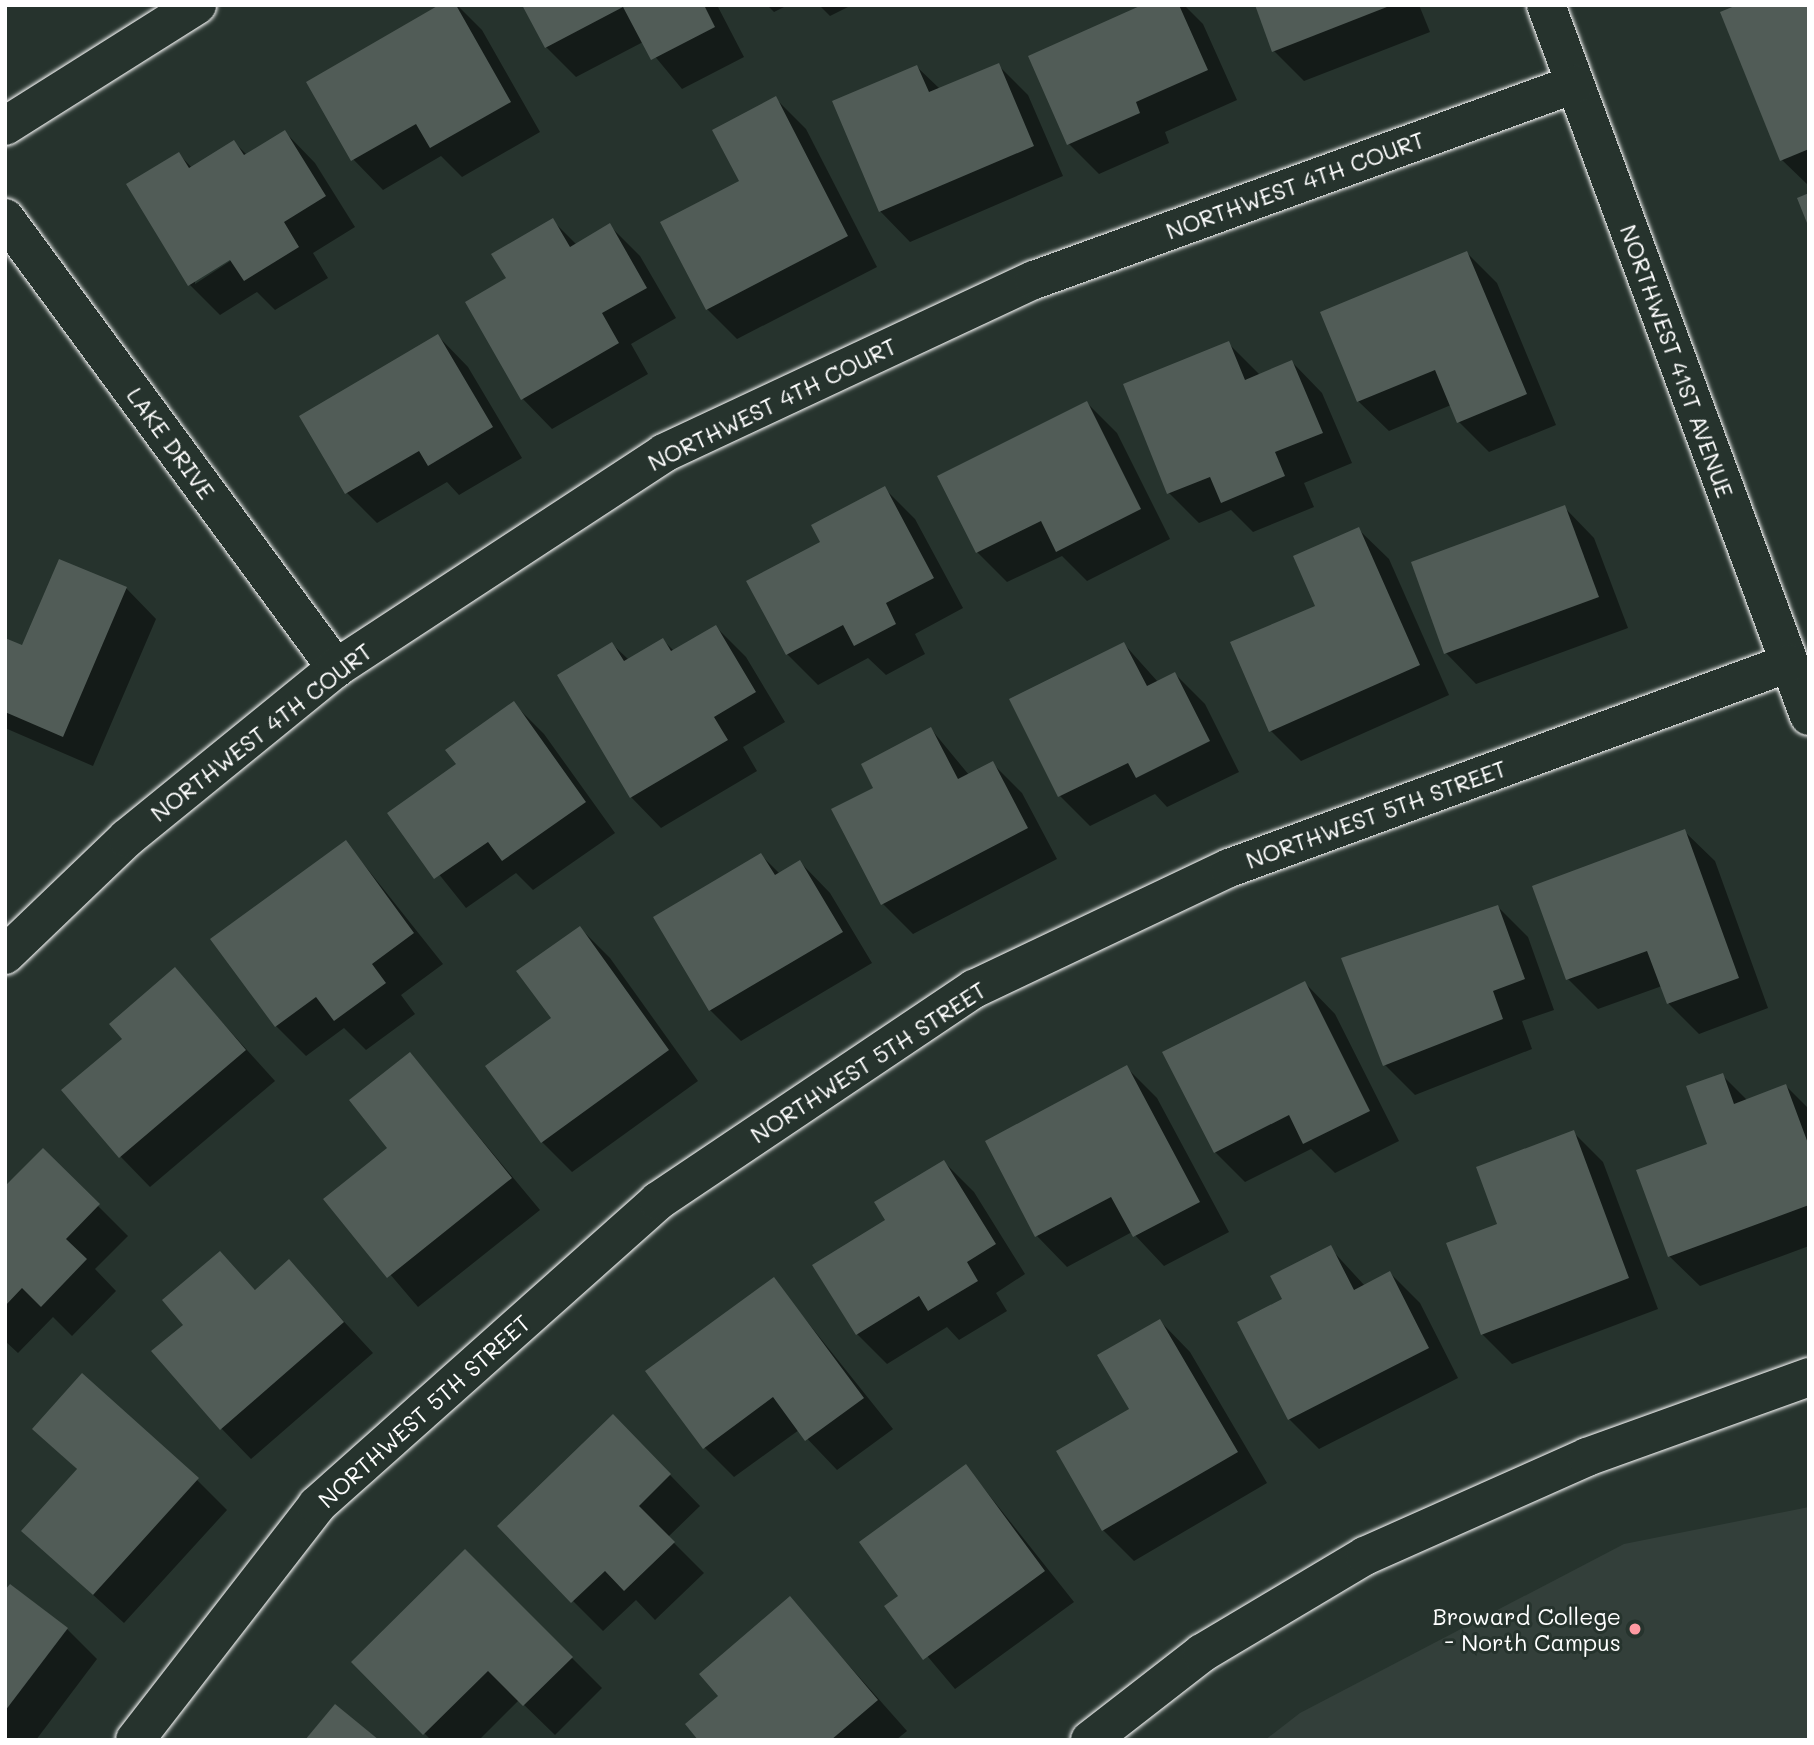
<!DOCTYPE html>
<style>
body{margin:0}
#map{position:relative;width:1814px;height:1745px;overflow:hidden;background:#26332d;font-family:Mali,sans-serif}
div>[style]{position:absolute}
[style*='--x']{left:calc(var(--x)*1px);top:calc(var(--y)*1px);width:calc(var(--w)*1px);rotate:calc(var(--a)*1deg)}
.built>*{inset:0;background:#333f3a}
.shadow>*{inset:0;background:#0007}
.building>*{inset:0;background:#515c57}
.roads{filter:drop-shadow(0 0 2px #fff) drop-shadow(0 0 2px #fff)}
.minor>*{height:38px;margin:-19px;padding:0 19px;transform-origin:19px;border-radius:19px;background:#26332d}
.dots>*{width:19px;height:19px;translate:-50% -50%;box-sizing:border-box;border:4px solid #26332d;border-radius:50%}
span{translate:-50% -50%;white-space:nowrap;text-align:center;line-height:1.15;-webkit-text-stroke:6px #26332d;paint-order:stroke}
.street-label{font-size:23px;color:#fff}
.poi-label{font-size:23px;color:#fff}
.right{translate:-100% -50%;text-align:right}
.frame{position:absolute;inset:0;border:7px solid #fff;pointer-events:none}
</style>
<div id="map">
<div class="built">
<div style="clip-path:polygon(1809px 1507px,1809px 1740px,1265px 1740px,1300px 1713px,1624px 1544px)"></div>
</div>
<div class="shadow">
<div style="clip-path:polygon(443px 5px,457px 5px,482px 30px,540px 132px,462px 177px,441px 156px,383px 190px,353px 159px)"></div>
<div style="clip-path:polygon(524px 5px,717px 5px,744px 57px,682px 89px,643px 42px,576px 77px,546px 47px)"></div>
<div style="clip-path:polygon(767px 5px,788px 5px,774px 12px)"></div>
<div style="clip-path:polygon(819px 5px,852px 5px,830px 16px)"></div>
<div style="clip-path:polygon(1147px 5px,1184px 5px,1203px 24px,1237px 100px,1165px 132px,1169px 143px,1099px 174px,1069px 144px)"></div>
<div style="clip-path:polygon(1257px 5px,1419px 5px,1430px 32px,1304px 81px,1274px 51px)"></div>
<div style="clip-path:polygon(1809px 5px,1809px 186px,1782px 160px)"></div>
<div style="clip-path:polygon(998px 65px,1028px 95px,1063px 176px,910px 242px,880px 211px,917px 67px,940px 89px)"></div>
<div style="clip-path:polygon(776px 99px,806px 129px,877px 267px,737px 339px,707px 309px)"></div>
<div style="clip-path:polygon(evenodd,285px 132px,315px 163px,355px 227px,313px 253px,328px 278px,275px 310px,257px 292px,220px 315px,190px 285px,179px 154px,192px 168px,234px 142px,247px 155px,285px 132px,237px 253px,238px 256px,195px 284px,195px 279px,237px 253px)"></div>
<div style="clip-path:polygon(553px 221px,577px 245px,610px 226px,640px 256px,676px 318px,631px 344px,648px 374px,552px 429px,522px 398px,508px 279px)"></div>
<div style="clip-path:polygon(1467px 253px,1497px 283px,1556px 425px,1489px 452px,1459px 422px,1451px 405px,1389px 431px,1358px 401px)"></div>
<div style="clip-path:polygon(438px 336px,468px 367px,522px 458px,459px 495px,447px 482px,377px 523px,347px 493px)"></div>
<div style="clip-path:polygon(1228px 343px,1260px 375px,1292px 362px,1322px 393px,1352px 463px,1304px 483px,1314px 507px,1253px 532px,1231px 510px,1199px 523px,1169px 493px,1125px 385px)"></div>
<div style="clip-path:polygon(1087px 403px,1117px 433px,1170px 539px,1087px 581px,1062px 556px,1007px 582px,977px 552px)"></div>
<div style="clip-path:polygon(885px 489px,915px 519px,963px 608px,915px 634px,925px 654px,886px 675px,868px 658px,818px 685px,787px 654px,748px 582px,822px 543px)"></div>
<div style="clip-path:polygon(1564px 507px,1594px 538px,1628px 628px,1476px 684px,1446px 653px)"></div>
<div style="clip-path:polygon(1358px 529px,1389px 559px,1449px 695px,1301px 761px,1271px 731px,1317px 607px)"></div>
<div style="clip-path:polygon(126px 588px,156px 619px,93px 766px,5px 728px,5px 640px,23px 647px)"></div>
<div style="clip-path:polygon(716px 627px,746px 657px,785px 722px,743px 747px,757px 771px,661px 828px,631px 797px,559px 675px,612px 644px,629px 660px,663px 640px,674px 651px)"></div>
<div style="clip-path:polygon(1124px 644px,1158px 682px,1175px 674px,1205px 704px,1239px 772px,1167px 807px,1155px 794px,1090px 826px,1060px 796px,1011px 700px)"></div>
<div style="clip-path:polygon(514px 704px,544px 734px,615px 833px,533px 890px,516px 873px,466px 908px,390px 813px,459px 765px)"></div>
<div style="clip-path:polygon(931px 729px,969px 775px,992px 763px,1022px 793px,1057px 859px,913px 934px,883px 904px,876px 789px)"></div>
<div style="clip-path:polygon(1684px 831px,1715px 861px,1768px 1008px,1699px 1034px,1669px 1004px,1662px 986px,1598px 1009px,1568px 979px)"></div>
<div style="clip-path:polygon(346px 842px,443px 964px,401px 995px,415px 1014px,366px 1050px,344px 1028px,306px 1056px,276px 1026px)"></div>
<div style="clip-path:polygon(761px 855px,780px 874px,800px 862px,830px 893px,872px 963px,741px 1041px,710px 1010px,655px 918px)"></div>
<div style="clip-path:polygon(1498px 907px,1528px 937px,1554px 1010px,1522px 1021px,1532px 1049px,1415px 1095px,1385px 1065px)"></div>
<div style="clip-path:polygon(580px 928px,610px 958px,698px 1081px,572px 1172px,542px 1142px,553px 1019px)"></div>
<div style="clip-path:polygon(175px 970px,275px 1081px,150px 1187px,120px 1156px,124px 1039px)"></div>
<div style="clip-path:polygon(1305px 983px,1335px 1014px,1399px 1141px,1335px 1173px,1311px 1149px,1245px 1182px,1215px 1152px)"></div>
<div style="clip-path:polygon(410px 1054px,540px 1210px,418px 1307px,326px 1199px,389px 1148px)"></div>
<div style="clip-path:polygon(1127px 1068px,1157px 1098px,1229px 1232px,1164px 1266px,1132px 1232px,1067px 1267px,1037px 1236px,987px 1142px)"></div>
<div style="clip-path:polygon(1722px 1075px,1748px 1101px,1786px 1086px,1809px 1109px,1809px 1246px,1700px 1286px,1669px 1256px,1709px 1145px)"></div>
<div style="clip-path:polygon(1573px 1132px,1603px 1162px,1658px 1309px,1512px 1364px,1482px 1334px)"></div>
<div style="clip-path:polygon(43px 1151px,128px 1236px,95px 1269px,116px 1291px,72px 1336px,53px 1317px,18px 1353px,5px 1341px,5px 1186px)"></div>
<div style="clip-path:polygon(944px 1162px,974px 1192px,1025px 1274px,996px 1293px,1007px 1311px,959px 1340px,947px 1327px,887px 1364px,857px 1334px,887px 1221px)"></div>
<div style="clip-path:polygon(1330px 1248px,1365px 1286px,1390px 1273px,1420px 1303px,1458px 1378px,1319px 1449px,1289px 1419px)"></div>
<div style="clip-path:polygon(220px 1253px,256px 1291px,289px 1262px,373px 1353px,251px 1459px,221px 1428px,185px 1325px)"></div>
<div style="clip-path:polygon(773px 1279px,893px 1429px,837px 1470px,799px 1430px,734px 1477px,704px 1447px)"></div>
<div style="clip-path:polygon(1160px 1321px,1190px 1352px,1267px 1483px,1134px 1561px,1103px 1530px,1058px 1452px,1131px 1409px)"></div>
<div style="clip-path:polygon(35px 1429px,197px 1480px,227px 1510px,124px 1623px,23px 1531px,78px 1470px)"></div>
<div style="clip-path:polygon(643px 1447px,700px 1506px,668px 1537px,704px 1573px,655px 1620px,636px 1600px,603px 1631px,573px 1601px)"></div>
<div style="clip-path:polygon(966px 1466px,1074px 1602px,955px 1689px,886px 1607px,900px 1597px)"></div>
<div style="clip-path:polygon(465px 1551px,602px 1688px,555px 1735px,519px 1700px,479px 1740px,431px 1740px,353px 1662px)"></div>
<div style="clip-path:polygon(5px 1593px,67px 1629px,97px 1659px,36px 1740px,5px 1740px)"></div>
<div style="clip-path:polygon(790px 1599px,907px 1731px,896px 1740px,701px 1740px)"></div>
</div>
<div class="building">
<div style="clip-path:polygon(439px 5px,456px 5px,511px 102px,430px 148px,416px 124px,351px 161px,306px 82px)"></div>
<div style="clip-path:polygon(522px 5px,704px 5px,715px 27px,651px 60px,623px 7px,545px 48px)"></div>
<div style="clip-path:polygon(1142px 5px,1179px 5px,1208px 70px,1136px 102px,1140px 113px,1067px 145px,1028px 56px)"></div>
<div style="clip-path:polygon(1255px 5px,1392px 5px,1272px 52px)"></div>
<div style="clip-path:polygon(1737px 5px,1809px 5px,1809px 149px,1780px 161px,1720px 12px)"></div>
<div style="clip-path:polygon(999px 63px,1034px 146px,879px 212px,832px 101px,917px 65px,929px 92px)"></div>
<div style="clip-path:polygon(776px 96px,848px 236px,706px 310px,660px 222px,739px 181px,712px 130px)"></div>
<div style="clip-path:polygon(285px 130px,326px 196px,284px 222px,299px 247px,244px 281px,230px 260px,188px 286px,126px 184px,179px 152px,189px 168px,234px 140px,244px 155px)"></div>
<div style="clip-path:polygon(1809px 193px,1809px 228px,1797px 198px)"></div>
<div style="clip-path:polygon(553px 218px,570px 247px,610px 223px,647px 288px,602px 313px,619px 343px,521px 400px,465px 302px,506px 278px,491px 254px)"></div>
<div style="clip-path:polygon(1467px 251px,1527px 394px,1457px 423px,1435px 370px,1357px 402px,1320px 312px)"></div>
<div style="clip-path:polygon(438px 334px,493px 427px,428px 466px,419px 451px,345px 494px,299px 416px)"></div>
<div style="clip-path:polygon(1229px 341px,1245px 380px,1292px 360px,1323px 433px,1275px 452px,1285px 476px,1221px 503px,1210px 477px,1167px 494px,1123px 384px)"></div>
<div style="clip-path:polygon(1087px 401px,1141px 509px,1056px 552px,1041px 521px,976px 553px,937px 476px)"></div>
<div style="clip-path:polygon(885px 486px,934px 578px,886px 603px,896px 624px,854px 646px,843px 625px,786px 655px,746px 581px,820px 542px,811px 525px)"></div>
<div style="clip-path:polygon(1565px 505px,1599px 597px,1444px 654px,1411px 562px)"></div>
<div style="clip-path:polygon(1359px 527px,1420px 665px,1269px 732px,1230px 642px,1315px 606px,1293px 556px)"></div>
<div style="clip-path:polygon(59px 559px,127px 587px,63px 737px,5px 712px,5px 638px,22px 645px)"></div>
<div style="clip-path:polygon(716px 625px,756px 692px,714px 717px,728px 740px,630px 798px,557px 675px,612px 642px,624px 661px,663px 638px,671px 651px)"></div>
<div style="clip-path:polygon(1124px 642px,1147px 686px,1175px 672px,1210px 741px,1136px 778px,1128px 763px,1058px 797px,1009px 699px)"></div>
<div style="clip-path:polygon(514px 701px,586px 802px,502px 861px,488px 842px,434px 879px,387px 813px,456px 764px,445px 750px)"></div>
<div style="clip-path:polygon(931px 727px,958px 779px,993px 761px,1028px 828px,881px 905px,831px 809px,873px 788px,861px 764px)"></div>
<div style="clip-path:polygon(1685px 829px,1739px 978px,1667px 1004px,1647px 951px,1566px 980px,1532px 886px)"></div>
<div style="clip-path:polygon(346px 840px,414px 933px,372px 964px,386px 983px,334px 1021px,316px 997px,275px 1027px,210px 939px)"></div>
<div style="clip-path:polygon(761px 853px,775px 875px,800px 860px,843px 932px,709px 1011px,653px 917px)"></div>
<div style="clip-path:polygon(1498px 905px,1525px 979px,1493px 991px,1503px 1019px,1383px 1066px,1341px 958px)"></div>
<div style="clip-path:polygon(580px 926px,669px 1050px,541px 1143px,485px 1066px,551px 1018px,516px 971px)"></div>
<div style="clip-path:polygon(175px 967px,246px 1050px,119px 1158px,61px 1090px,122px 1039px,109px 1024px)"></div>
<div style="clip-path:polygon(1305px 981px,1370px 1111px,1303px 1144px,1289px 1115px,1214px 1153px,1162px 1052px)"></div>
<div style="clip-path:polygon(410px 1052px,512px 1178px,387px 1278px,323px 1199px,387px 1148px,349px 1100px)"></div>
<div style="clip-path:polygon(1127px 1065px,1200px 1202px,1133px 1237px,1111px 1197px,1035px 1237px,985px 1141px)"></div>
<div style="clip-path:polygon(1723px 1073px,1734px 1104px,1786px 1084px,1809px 1146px,1809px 1205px,1668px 1257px,1636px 1170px,1707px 1144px,1686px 1086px)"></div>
<div style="clip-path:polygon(1574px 1130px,1629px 1278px,1481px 1335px,1446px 1243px,1497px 1224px,1476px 1167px)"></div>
<div style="clip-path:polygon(43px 1148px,100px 1204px,66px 1239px,87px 1259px,41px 1307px,22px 1288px,5px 1306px,5px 1186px)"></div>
<div style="clip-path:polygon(944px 1160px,996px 1244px,967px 1262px,978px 1281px,928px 1311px,919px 1296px,856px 1335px,812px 1265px,885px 1220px,874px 1202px)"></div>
<div style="clip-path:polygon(1331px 1245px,1354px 1290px,1390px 1271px,1429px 1348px,1288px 1420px,1237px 1322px,1282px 1299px,1270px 1276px)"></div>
<div style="clip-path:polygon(220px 1251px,255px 1290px,289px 1259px,344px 1322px,220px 1430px,151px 1351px,183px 1325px,162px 1300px)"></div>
<div style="clip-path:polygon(774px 1277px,864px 1398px,805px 1441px,773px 1397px,703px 1449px,645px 1371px)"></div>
<div style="clip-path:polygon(1160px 1319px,1238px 1452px,1102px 1531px,1056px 1451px,1129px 1409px,1097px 1355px)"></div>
<div style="clip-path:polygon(82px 1373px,199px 1478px,93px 1595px,21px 1531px,77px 1469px,32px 1429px)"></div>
<div style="clip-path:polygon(613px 1414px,671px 1474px,639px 1506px,675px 1542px,624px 1591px,605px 1571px,571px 1603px,497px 1526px)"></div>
<div style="clip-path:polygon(966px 1464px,1045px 1571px,923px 1660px,884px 1606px,898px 1596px,859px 1542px)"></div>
<div style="clip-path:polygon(465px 1549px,573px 1657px,523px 1706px,488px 1671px,423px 1735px,351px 1662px)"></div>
<div style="clip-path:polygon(10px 1584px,68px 1628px,5px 1711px,5px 1590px)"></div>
<div style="clip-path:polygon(790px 1596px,878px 1700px,831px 1740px,698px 1740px,685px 1724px,718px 1696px,699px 1674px)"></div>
<div style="clip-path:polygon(335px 1704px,379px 1740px,305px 1740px)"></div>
</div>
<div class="roads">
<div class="minor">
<div style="--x:1546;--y:5;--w:758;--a:69.7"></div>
<div style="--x:5;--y:126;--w:227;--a:-32.2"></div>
<div style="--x:5;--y:218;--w:559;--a:53.66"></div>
<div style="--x:5;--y:955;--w:169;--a:-43.8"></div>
<div style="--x:127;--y:838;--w:269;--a:-39.1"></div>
<div style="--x:336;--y:668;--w:392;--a:-33.2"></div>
<div style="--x:664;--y:453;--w:408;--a:-25.1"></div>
<div style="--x:1034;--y:280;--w:575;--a:-19.92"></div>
<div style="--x:135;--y:1740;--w:297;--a:-52.2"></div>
<div style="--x:317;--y:1505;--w:457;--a:-41.7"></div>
<div style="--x:658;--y:1201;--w:381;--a:-33.9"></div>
<div style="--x:974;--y:989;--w:282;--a:-25.4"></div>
<div style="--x:1229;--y:868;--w:596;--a:-20.11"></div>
<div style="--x:1090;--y:1740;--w:142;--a:-37.8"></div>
<div style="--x:1202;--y:1653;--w:190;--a:-30.8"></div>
<div style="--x:1365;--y:1556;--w:243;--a:-24"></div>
<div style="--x:1587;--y:1457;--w:236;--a:-19.8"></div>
</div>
</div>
<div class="dots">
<div style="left:1635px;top:1629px;background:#ff9aa2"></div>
</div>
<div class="street-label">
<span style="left:1295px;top:185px;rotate:-20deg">NORTHWEST 4TH COURT</span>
<span style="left:1677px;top:361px;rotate:70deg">NORTHWEST 41ST AVENUE</span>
<span style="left:772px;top:404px;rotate:-26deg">NORTHWEST 4TH COURT</span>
<span style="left:171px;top:443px;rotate:54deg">LAKE DRIVE</span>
<span style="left:261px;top:732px;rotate:-38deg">NORTHWEST 4TH COURT</span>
<span style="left:1376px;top:814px;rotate:-20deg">NORTHWEST 5TH STREET</span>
<span style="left:868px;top:1062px;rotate:-33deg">NORTHWEST 5TH STREET</span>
<span style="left:424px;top:1411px;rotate:-42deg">NORTHWEST 5TH STREET</span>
</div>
<div class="poi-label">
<span class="right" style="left:1621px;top:1629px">Broward College<br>- North Campus</span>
</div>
<div class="frame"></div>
</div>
